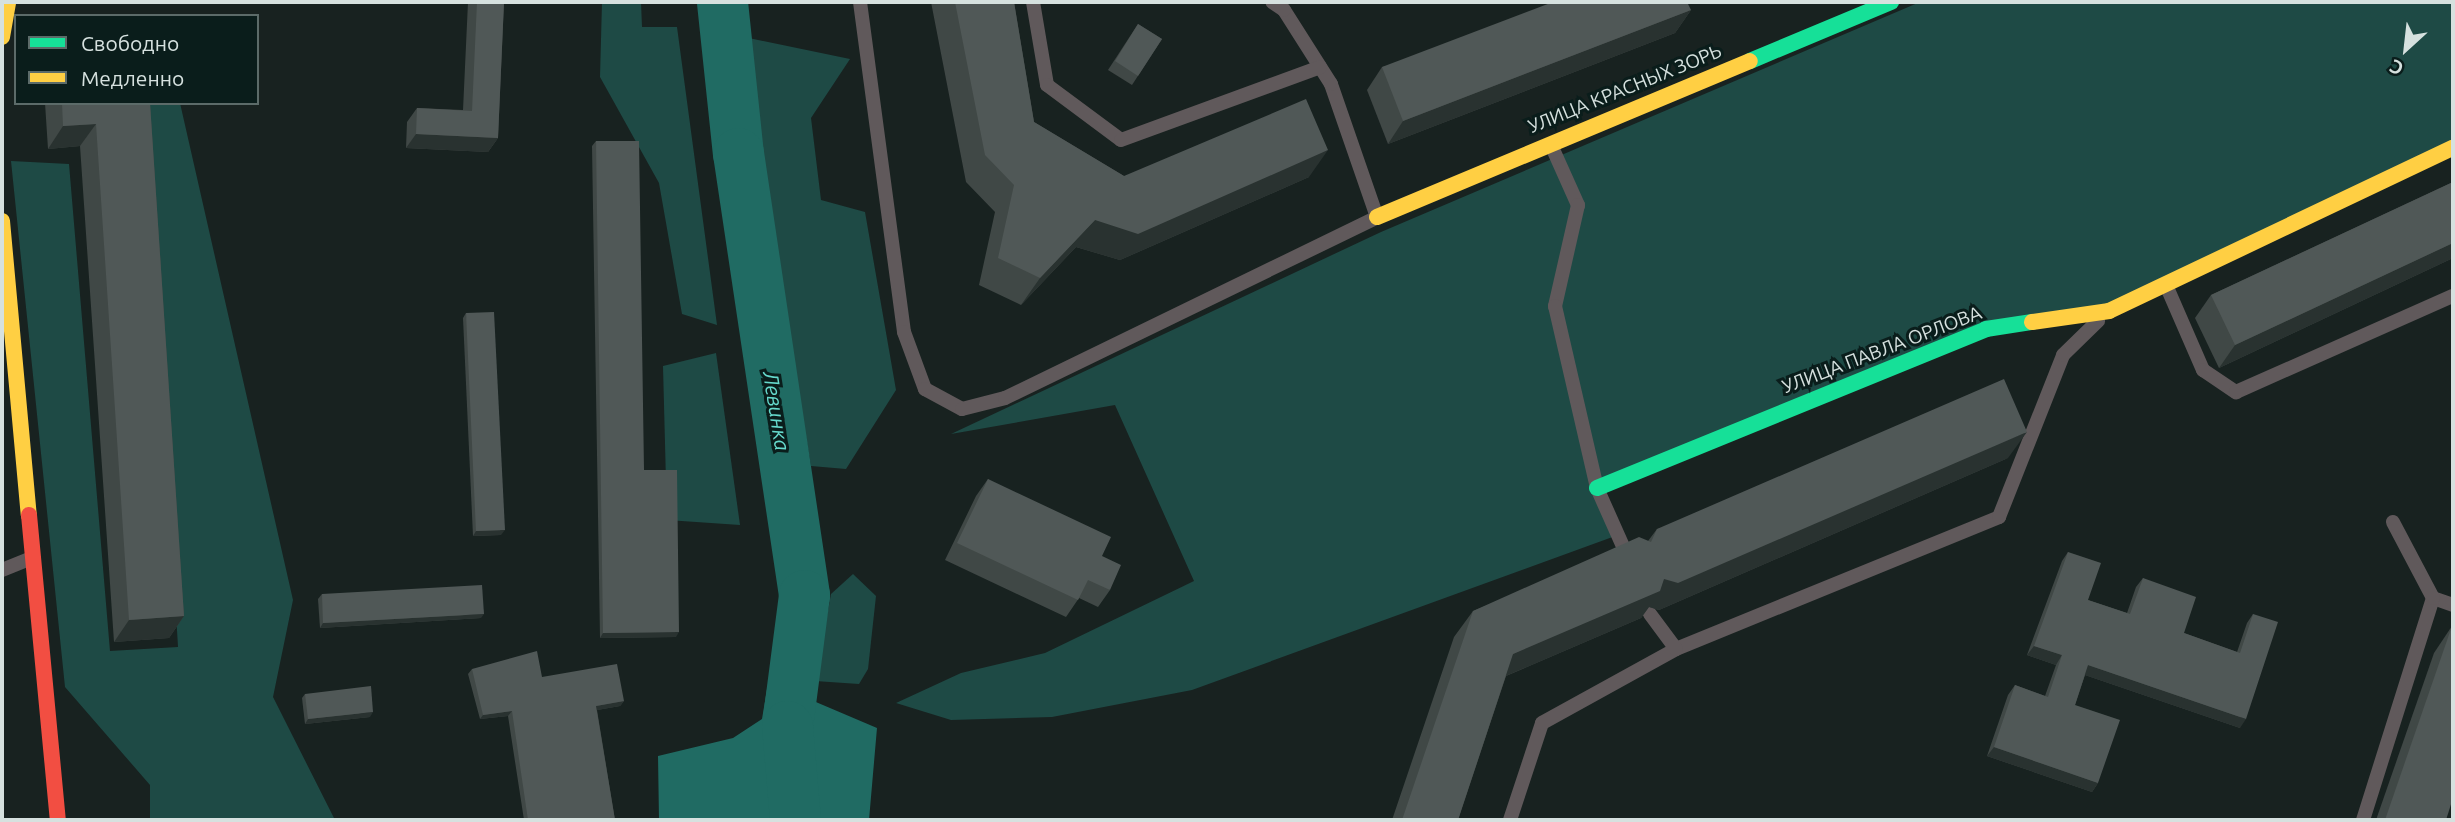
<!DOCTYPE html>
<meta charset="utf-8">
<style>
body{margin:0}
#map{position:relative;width:2455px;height:822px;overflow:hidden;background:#182220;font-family:Ubuntu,sans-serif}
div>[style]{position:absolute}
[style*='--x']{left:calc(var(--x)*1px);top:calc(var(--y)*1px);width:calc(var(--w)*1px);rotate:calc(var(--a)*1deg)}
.green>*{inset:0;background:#1e4a45}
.water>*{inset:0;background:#206b63}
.river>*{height:51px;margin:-25.5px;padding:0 25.5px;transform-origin:25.5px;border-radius:25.5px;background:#206b63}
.lane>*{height:14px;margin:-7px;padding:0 7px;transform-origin:7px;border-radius:7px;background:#60595b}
.fast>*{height:16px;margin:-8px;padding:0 8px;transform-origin:8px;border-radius:8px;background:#16e098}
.slow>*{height:16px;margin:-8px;padding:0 8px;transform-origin:8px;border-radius:8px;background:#ffcf43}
.jam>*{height:16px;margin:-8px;padding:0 8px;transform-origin:8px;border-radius:8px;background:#f24e42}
.wall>*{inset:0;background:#404846}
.shaded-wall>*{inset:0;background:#293230}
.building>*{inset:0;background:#505857}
span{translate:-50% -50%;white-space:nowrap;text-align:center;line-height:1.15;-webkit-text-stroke:6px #0a1d1b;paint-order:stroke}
.street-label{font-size:19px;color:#d6e1df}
.water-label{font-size:21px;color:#66dacd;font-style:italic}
.frame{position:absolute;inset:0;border:4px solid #d6e1df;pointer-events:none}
.legend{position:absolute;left:14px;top:14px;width:245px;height:91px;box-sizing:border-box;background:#0a1d1b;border:2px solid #5c6b69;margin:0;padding:9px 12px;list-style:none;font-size:21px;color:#d6e1df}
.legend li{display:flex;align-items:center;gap:14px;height:35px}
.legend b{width:35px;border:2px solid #5c6b69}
.north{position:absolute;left:2371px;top:14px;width:70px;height:70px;-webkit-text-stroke:5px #0a1d1b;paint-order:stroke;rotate:207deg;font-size:19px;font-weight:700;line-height:28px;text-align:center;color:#d6e1df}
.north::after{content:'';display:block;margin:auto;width:24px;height:32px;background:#d6e1df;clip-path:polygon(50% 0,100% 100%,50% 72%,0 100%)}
</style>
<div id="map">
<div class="green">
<div style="clip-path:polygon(602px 2px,641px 2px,642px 27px,677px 27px,717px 325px,682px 314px,659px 183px,600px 77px)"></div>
<div style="clip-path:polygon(1920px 2px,2453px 2px,2453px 151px,2109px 311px,1986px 329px,1598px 488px,1618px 535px,1192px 690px,1052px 717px,951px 720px,896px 703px,961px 673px,1045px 653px,1194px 581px,1115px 405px,951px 434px,1381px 232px)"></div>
<div style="clip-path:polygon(744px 37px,850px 59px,811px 118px,821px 200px,865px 212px,896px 390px,846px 469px,811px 466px,751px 114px)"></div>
<div style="clip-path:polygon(152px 103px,180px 103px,293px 600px,273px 697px,335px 820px,150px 820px,150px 785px,65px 687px,11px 161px,69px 164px,110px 651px,178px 647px,146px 107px)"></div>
<div style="clip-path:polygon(716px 353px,740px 525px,667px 520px,663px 366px)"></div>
<div style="clip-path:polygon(853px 574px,876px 596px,868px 669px,859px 684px,815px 681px,831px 594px)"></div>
</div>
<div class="water">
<div style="clip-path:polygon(767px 689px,790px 691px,877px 728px,869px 820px,659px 820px,658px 756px,733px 738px,762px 719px)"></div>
</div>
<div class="river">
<div style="--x:722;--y:2;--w:152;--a:84"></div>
<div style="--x:738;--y:153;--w:447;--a:81.5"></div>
<div style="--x:804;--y:595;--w:132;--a:97.4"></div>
<div style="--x:787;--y:726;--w:94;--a:85.1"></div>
</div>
<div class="lane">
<div style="--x:860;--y:2;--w:333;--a:82.4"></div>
<div style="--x:904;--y:332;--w:61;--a:69.8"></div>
<div style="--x:925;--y:389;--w:42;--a:28.4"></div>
<div style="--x:962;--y:409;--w:44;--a:-14.3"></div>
<div style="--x:1005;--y:398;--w:414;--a:-25.9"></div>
<div style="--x:1377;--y:217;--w:141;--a:-109.1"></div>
<div style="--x:1331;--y:84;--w:88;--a:-122.4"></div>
<div style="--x:1284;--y:10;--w:14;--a:-146"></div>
<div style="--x:1033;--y:2;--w:84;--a:80.4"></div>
<div style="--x:1047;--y:85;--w:92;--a:36.6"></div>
<div style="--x:1121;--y:140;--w:212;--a:-20.1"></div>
<div style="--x:1552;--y:147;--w:64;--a:65.9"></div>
<div style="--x:1578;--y:205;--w:104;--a:102.8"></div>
<div style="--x:1555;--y:306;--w:187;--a:77"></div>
<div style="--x:1597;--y:488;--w:79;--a:66"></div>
<div style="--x:2166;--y:285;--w:93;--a:66.5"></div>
<div style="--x:2203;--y:370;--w:40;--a:34"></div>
<div style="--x:2236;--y:392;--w:237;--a:-23.9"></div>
<div style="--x:2;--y:570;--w:32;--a:-22"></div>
<div style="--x:2433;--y:598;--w:21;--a:19"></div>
<div style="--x:1676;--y:649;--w:349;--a:-22.2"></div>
<div style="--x:1999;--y:517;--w:174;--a:-68.4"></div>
<div style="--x:2063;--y:355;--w:49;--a:-44.2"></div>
<div style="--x:1510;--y:820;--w:102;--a:-71.7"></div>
<div style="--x:1542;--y:723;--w:153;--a:-28.9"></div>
<div style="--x:1676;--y:649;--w:44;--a:-126.6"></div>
<div style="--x:2363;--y:820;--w:233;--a:-72.5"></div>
<div style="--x:2433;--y:598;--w:86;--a:-117.8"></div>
</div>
<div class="fast">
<div style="--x:1750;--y:61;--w:153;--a:-22.7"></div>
<div style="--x:1597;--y:488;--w:420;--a:-22.2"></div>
<div style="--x:1986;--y:329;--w:47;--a:-8.7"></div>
</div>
<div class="slow">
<div style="--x:2;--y:37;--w:36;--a:-80"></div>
<div style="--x:1377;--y:217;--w:404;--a:-22.7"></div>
<div style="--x:2;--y:221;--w:295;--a:84.8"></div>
<div style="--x:2032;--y:322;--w:78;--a:-8.1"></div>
<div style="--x:2109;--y:311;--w:381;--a:-25.4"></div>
</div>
<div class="jam">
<div style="--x:29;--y:515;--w:306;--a:84.6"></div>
</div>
<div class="wall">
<div style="clip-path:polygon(468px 2px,504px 2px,498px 138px,488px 152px,406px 148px,407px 122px,417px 108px,463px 110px)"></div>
<div style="clip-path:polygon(931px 2px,1014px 2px,1034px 122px,1124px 176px,1309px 177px,1120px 260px,1076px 247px,1021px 305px,979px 285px,995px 212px,966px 182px)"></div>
<div style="clip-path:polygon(1691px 10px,1675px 33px,1388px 144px,1367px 90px,1382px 67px)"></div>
<div style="clip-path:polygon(1138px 24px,1162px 39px,1132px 85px,1108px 70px)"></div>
<div style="clip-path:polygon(45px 103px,150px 103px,184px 616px,169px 638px,114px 642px,80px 146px,48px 149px)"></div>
<div style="clip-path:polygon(596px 141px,644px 470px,676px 637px,600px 638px,592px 146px)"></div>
<div style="clip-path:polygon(2453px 182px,2453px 258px,2219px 368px,2195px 318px,2211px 295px)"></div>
<div style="clip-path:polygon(466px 313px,501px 535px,473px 536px,463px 318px)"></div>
<div style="clip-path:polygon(2008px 458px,1659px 610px,1649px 607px,1641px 618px,1506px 676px,1458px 820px,1392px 820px,1454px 637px,1473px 611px,1648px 541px,1657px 529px)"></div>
<div style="clip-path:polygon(988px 479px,1110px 590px,1098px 607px,1079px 598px,1066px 617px,945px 560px,976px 496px)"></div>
<div style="clip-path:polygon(2068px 552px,2088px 600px,2127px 613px,2136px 587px,2143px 578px,2184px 633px,2237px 652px,2247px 623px,2253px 614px,2240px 728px,2085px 675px,2075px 705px,2098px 783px,2092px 792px,1987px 756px,2008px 695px,2015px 685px,2045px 696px,2056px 665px,2027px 655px,2062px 561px)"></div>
<div style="clip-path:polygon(322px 594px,481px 618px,320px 628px,318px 599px)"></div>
<div style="clip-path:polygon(2452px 626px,2446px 820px,2376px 820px,2434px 653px)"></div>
<div style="clip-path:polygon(472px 669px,542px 677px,624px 701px,620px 706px,597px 710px,615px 820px,524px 820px,508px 716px,480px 719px,468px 674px)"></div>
<div style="clip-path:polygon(305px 694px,370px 717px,305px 724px,302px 698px)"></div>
</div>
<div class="shaded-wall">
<div style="clip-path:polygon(1691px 10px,1675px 33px,1388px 144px,1403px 121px)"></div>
<div style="clip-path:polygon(96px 124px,80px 146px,48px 149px,63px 126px)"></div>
<div style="clip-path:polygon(416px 134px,498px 138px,488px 152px,406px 148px)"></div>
<div style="clip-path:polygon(1328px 150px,1309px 177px,1120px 260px,1076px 247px,1021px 305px,1040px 278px,1095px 220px)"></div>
<div style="clip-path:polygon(2453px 243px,2453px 258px,2219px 368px,2235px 345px)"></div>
<div style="clip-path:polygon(2027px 432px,2008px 458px,1659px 610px,1649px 607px,1641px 618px,1494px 681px,1513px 654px,1664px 579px)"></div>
<div style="clip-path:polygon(505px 530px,501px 535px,473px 536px,476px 531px)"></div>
<div style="clip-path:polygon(484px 614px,481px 618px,320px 628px,323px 623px)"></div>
<div style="clip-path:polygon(184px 616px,169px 638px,114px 642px,129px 620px)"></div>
<div style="clip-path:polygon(679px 632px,676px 637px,600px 638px,603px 633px)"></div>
<div style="clip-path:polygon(2034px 646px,2062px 655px,2056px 665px,2027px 655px)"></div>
<div style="clip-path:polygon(2088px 665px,2246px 719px,2240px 728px,2082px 674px)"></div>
<div style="clip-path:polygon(624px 701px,620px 706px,592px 711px,596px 706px)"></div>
<div style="clip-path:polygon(512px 711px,508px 716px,480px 719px,483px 715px)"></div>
<div style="clip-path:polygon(373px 712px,370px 717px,305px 724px,308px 719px)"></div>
<div style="clip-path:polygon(1994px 747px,2098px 783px,2092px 792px,1987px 756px)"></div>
</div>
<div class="building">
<div style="clip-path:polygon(477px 2px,504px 2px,498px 138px,416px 134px,417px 108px,472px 111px)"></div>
<div style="clip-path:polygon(955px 2px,1014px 2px,1034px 122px,1124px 176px,1306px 99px,1328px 150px,1138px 234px,1095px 220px,1040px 278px,998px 258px,1014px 185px,985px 155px)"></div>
<div style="clip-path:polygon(1553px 2px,1687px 2px,1691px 10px,1403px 121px,1382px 67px)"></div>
<div style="clip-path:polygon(1138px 24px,1162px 39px,1138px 76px,1115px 61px)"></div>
<div style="clip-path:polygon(62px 103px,150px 103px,184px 616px,129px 620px,96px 124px,63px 126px)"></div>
<div style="clip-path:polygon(596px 141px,639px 141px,644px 470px,677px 470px,679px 632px,603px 633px)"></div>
<div style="clip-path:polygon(2453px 182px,2453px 243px,2235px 345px,2211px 295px)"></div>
<div style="clip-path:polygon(494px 312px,505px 530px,476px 531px,466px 313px)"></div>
<div style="clip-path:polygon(2004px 379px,2027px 432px,1678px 583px,1664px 579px,1660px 591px,1513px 654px,1458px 820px,1402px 820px,1473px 611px,1639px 537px,1651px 542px,1657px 529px)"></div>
<div style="clip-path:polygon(988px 479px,1111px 537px,1102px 556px,1121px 565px,1110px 590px,1088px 580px,1078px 600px,957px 543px)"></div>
<div style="clip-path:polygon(2068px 552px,2101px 563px,2088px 600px,2130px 614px,2143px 578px,2196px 597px,2184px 633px,2240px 653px,2253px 614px,2278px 622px,2246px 719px,2088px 665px,2075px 705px,2120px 720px,2098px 783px,1994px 747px,2015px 685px,2048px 697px,2062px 655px,2034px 646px)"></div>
<div style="clip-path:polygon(482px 585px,484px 614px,323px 623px,322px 594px)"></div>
<div style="clip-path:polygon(2452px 626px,2453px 798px,2446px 820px,2385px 820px)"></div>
<div style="clip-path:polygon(537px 651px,542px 677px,617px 664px,624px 701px,596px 706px,615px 820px,528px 820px,512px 711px,483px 715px,472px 669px)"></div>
<div style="clip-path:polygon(371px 686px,373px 712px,308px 719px,305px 694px)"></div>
</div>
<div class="street-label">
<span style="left:1625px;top:89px;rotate:-22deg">УЛИЦА КРАСНЫХ ЗОРЬ</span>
<span style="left:1882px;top:350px;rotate:-21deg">УЛИЦА ПАВЛА ОРЛОВА</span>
</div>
<div class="water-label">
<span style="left:777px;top:411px;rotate:81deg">Левинка</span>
</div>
<div class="frame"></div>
<ul class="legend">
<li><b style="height:9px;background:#16e098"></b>Свободно</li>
<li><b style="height:9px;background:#ffcf43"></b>Медленно</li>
</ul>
<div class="north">С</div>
</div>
